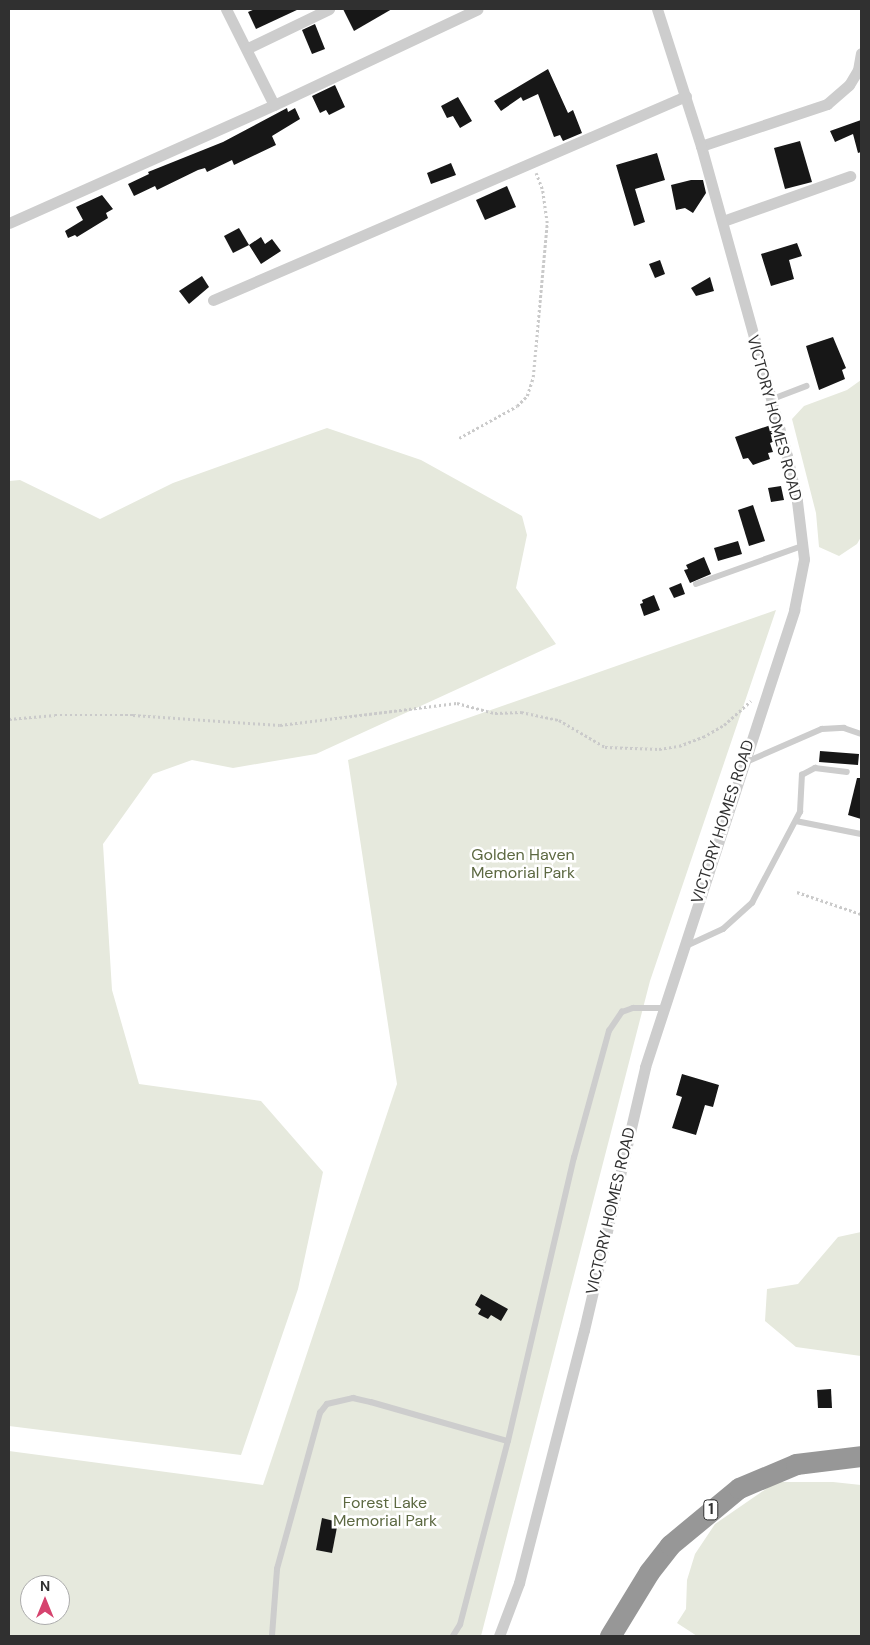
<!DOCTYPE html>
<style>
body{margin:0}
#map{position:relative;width:870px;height:1645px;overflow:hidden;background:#fff;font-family:"DM Sans",sans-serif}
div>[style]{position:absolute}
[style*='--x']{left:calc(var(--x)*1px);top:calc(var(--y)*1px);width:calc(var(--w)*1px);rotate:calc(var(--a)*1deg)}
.green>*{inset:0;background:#e6e9dd}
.building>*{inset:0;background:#171717}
.path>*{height:2.5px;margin-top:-1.25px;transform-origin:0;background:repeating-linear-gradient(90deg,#cacaca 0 2.5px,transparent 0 5px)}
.lane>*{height:5.5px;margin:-2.75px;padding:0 2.75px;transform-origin:2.75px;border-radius:2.75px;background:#cdcdcd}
.street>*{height:11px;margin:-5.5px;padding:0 5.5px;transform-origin:5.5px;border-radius:5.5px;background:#cdcdcd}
.highway>*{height:21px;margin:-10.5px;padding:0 10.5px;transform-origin:10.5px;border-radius:10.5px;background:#979797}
span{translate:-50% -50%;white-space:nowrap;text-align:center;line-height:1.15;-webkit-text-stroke:5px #fff;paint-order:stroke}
.shield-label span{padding:1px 4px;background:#fff;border:1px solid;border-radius:4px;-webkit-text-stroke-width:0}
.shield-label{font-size:15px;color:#303030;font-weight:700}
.street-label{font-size:16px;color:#303030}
.park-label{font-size:16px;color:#5c6841}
.frame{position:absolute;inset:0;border:10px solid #303030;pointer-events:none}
.north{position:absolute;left:20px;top:1575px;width:50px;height:50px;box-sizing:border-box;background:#fff;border:1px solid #acacac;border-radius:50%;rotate:0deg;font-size:14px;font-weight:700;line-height:20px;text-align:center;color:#303030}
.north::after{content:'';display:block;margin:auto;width:18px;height:22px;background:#d6436e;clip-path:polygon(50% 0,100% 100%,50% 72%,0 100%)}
</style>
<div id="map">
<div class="green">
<div style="clip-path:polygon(861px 380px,861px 537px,857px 544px,839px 556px,819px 547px,816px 513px,792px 419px,804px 406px,847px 390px)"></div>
<div style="clip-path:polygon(327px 428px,421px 460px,522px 516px,527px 535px,516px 588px,556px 644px,316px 754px,233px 768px,192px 760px,153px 774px,103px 844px,112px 990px,139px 1084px,261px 1101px,323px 1172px,298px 1289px,241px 1455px,9px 1426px,9px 481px,20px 480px,100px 519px,173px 483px)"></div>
<div style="clip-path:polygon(evenodd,776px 610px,650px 981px,481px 1636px,9px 1636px,9px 1451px,263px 1485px,397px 1084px,348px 760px,776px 610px,30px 1585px,60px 1585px,60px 1615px,30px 1615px,30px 1585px)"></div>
<div style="clip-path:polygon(861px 1232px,861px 1356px,796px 1347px,765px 1321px,767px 1289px,798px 1284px,838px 1237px)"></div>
<div style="clip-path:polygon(776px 1482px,833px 1482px,861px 1485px,861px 1636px,697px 1636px,677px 1623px,686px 1609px,687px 1580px,695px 1554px,715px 1524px)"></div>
</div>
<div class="building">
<div style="clip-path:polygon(255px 9px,299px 9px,256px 29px,248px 12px)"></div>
<div style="clip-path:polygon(343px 9px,392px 9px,354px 31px)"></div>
<div style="clip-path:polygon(315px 24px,325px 49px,312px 54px,302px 30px)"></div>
<div style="clip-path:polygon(548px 69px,568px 113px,573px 110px,582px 133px,563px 141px,560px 135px,554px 137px,538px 94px,523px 101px,521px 97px,501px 111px,494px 101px)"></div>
<div style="clip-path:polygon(335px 85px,345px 107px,329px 115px,326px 110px,320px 113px,312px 96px)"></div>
<div style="clip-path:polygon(458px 97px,472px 121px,460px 128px,453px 116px,447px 118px,441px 106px)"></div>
<div style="clip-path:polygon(287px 108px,288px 112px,295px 108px,300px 119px,272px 136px,276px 145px,234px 165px,232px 160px,207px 172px,205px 168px,198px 170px,157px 190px,155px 186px,134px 196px,128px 184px,149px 174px,148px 172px,223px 142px)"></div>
<div style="clip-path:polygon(861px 120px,861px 152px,858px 153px,853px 134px,835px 142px,830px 131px)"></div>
<div style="clip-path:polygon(800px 141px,812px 182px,785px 189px,774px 148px)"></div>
<div style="clip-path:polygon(657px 153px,665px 180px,635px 189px,645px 222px,634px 226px,616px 165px)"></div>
<div style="clip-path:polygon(451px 163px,456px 175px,431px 184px,427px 173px)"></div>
<div style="clip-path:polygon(691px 180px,703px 180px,706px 193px,693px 213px,685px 208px,676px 210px,671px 185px)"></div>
<div style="clip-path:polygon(507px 186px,516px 207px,485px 220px,476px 200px)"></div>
<div style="clip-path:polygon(102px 195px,113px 209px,106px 213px,108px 218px,77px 237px,75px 235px,68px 238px,65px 231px,83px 220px,76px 207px)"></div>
<div style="clip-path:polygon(239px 228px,249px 245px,233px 253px,224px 236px)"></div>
<div style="clip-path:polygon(261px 237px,265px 244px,272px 239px,281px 251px,261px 264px,249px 245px)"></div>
<div style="clip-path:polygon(797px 243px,802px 256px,789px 260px,794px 279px,771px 286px,761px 254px)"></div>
<div style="clip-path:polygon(660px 260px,665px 274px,655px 278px,649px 264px)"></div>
<div style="clip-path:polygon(202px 276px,209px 287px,189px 304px,179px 291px)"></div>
<div style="clip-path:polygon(710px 277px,714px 291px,696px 296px,691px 288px)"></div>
<div style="clip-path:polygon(833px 337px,846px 368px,842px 370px,845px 379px,819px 390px,806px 346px)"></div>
<div style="clip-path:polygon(771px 425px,775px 441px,770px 443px,773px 452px,768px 453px,770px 459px,753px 465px,748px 458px,743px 459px,735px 437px)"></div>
<div style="clip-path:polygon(781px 486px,784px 500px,771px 502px,768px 488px)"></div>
<div style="clip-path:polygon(753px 505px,765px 541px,749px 546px,738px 510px)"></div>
<div style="clip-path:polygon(738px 541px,742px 554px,718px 561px,714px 548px)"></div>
<div style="clip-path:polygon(704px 557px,711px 574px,690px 583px,684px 570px,688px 569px,686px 565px)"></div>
<div style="clip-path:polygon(681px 583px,685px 594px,674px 598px,669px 588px)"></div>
<div style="clip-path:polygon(654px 595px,660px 610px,644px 616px,640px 604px,643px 603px,642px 600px)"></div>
<div style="clip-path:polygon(820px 751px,859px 754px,858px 765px,819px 762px)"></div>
<div style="clip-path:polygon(857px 778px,861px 778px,861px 819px,848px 815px)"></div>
<div style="clip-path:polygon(682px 1074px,719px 1085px,713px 1107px,705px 1105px,696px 1135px,672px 1128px,682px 1097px,676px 1095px)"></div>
<div style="clip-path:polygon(481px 1294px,508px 1309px,501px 1321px,491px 1315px,488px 1319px,478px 1314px,481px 1309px,475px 1305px)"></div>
<div style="clip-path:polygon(831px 1389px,832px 1408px,818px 1408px,817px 1390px)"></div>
<div style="clip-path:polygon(322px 1518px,338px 1522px,332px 1553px,316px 1550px)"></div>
</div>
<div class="path">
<div style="--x:459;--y:438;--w:66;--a:-28.9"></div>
<div style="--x:517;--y:406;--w:14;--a:-45"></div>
<div style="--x:527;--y:396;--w:20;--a:-72"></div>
<div style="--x:533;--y:377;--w:155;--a:-84.8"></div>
<div style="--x:547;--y:223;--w:34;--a:-98"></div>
<div style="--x:542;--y:189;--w:17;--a:-111"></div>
<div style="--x:9;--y:719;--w:46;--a:-5"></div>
<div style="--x:55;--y:715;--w:78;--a:0"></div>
<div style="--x:133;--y:715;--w:147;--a:3.9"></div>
<div style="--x:280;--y:725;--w:178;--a:-7.1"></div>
<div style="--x:457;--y:703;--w:39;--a:15"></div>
<div style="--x:495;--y:713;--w:26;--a:-2"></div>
<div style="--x:521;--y:712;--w:39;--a:12"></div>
<div style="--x:559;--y:720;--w:53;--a:30.4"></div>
<div style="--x:605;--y:747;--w:54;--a:2.1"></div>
<div style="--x:659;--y:749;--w:20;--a:-9"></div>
<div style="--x:679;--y:746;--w:26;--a:-21"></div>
<div style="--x:703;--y:737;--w:24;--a:-30"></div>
<div style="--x:724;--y:725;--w:36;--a:-42"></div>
<div style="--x:797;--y:892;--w:68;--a:19"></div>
</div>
<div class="lane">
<div style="--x:770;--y:400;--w:39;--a:-21"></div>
<div style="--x:696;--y:584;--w:113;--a:-19.7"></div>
<div style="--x:744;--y:763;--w:85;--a:-23.6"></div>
<div style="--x:822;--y:729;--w:22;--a:-3"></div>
<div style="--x:844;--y:728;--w:18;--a:19"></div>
<div style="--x:796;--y:821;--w:66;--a:11.3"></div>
<div style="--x:684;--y:947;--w:43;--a:-24.8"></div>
<div style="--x:723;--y:929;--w:39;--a:-42"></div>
<div style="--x:752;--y:903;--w:103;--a:-62.2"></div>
<div style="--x:800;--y:812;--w:37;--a:-87"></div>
<div style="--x:802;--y:775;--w:15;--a:-28"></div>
<div style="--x:815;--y:768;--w:32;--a:7"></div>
<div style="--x:272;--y:1636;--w:67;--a:-85.7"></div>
<div style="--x:277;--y:1569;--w:162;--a:-74.6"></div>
<div style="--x:320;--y:1413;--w:11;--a:-52"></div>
<div style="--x:327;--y:1404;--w:27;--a:-13"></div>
<div style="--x:353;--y:1398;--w:18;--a:13"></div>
<div style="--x:371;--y:1402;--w:142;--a:15.9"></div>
<div style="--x:453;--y:1636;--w:13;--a:-58"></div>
<div style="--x:460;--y:1625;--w:190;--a:-75.4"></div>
<div style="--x:508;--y:1441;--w:291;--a:-76.9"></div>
<div style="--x:574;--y:1158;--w:132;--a:-74.6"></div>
<div style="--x:609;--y:1031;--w:23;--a:-56"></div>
<div style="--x:622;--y:1012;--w:12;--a:-20"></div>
<div style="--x:633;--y:1008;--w:30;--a:0"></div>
</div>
<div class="street">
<div style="--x:226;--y:9;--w:107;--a:63.4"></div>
<div style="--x:248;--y:48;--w:90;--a:-25.7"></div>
<div style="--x:701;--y:146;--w:133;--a:-18.4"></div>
<div style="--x:827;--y:104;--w:29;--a:-41"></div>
<div style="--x:849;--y:85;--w:17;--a:-59"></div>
<div style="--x:858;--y:70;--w:17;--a:-80"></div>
<div style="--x:723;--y:221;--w:135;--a:-19.5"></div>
<div style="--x:9;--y:223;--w:290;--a:-24"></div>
<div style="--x:274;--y:105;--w:225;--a:-25.2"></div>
<div style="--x:213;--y:300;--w:515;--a:-23.33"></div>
<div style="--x:499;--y:1636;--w:57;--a:-69.3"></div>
<div style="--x:519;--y:1583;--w:261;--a:-75.6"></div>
<div style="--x:584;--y:1330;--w:270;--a:-76.9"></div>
<div style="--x:645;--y:1067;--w:481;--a:-71.9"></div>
<div style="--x:794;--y:610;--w:52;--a:-78.9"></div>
<div style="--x:804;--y:559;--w:58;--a:-96.9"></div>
<div style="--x:797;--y:501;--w:46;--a:-102.5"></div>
<div style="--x:787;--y:456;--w:322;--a:-105.5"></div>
<div style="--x:701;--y:146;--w:144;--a:-107.8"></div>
</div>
<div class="highway">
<div style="--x:610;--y:1636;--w:75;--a:-58.6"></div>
<div style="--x:649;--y:1572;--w:34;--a:-52"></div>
<div style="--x:670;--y:1545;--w:89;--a:-39.6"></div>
<div style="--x:739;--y:1488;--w:62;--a:-22.8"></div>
<div style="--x:796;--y:1464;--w:65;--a:-7"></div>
</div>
<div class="shield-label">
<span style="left:711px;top:1510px">1</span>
</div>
<div class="street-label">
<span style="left:774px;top:418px;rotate:75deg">VICTORY HOMES ROAD</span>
<span style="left:723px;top:822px;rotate:-72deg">VICTORY HOMES ROAD</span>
<span style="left:611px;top:1211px;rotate:-77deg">VICTORY HOMES ROAD</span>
</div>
<div class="park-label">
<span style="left:523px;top:864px">Golden Haven<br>Memorial Park</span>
<span style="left:385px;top:1512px">Forest Lake<br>Memorial Park</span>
</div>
<div class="frame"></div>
<div class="north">N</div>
</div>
